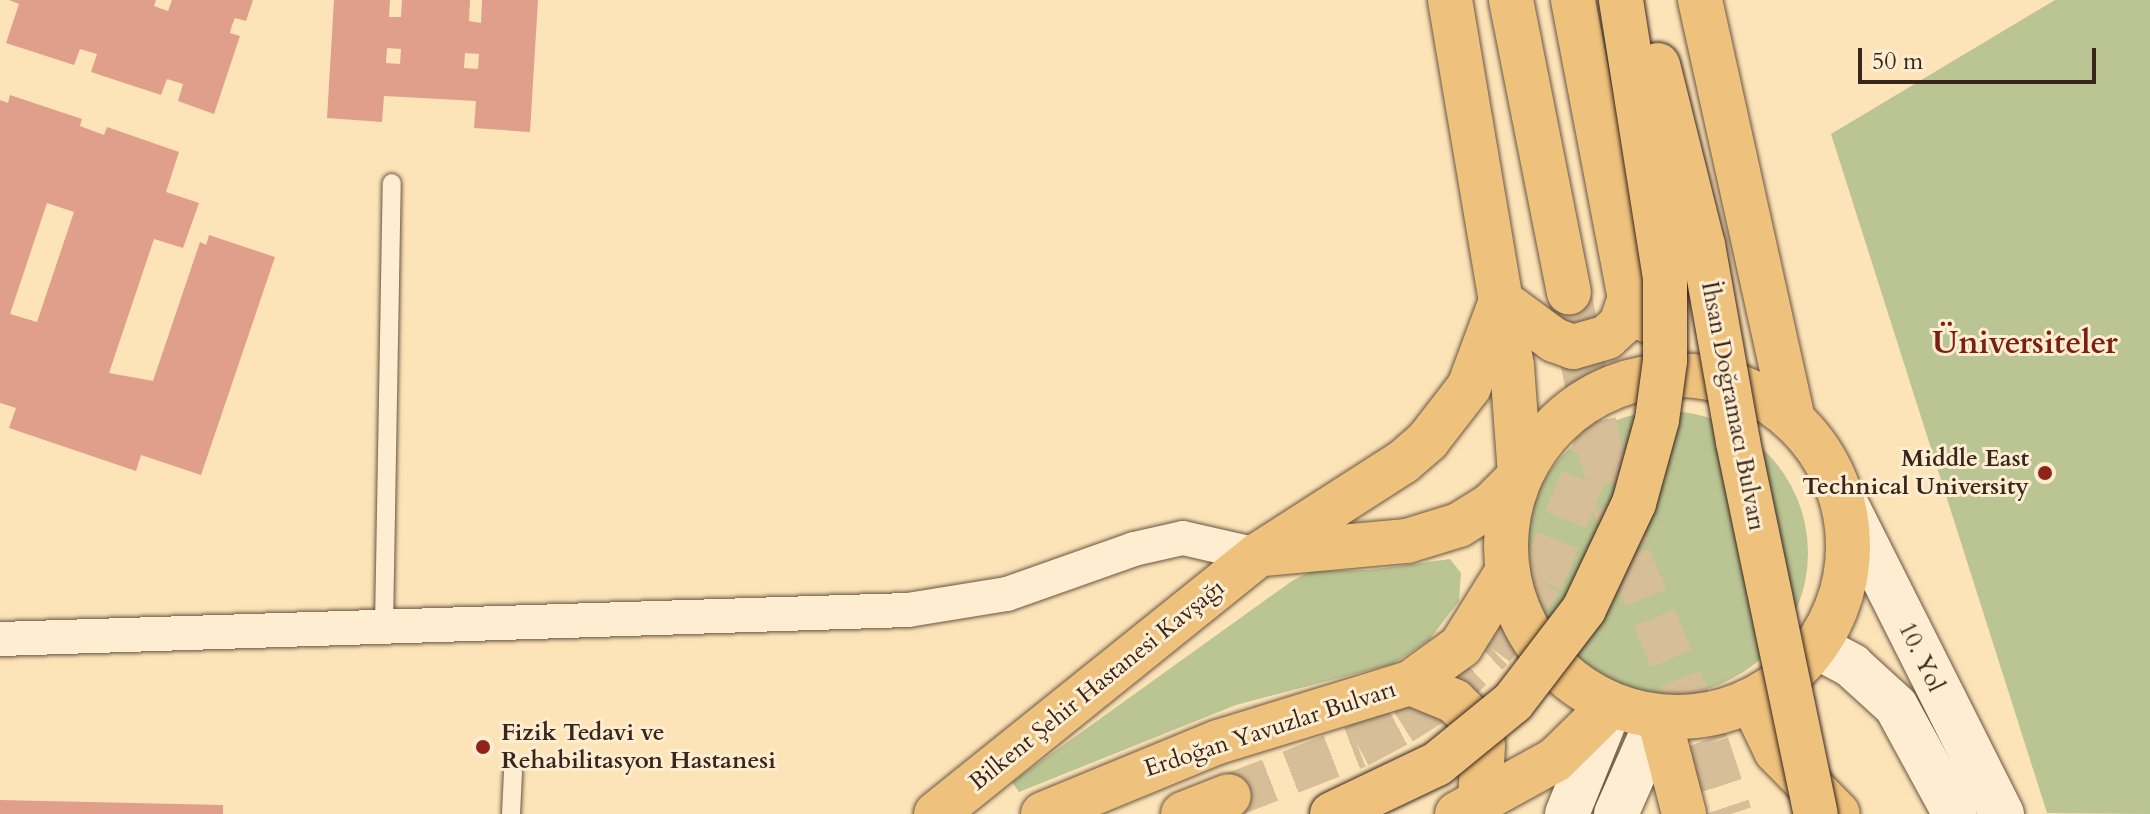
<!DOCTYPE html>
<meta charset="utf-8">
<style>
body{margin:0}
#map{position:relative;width:2150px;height:814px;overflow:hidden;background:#fde4b8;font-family:Cardo,serif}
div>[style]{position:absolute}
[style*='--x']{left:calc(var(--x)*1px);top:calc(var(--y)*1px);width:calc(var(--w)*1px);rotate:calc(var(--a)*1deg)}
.green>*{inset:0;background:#bac593}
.round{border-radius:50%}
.building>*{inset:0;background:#df9f8a}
.primary-tunnel>*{height:44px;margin-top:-22px;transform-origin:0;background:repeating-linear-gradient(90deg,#d6be99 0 44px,transparent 0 66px)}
.roads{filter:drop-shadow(0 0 2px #695543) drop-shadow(0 0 2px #695543)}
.lane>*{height:18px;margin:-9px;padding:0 9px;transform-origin:9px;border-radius:9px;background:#feedd1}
.street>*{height:34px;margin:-17px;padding:0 17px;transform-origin:17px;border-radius:17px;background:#feedd1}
.secondary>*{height:44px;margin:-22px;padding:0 22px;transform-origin:22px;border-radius:22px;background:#feedd1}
.primary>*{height:44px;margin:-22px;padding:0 22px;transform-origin:22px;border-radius:22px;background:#eec27c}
.primary>.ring{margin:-22px;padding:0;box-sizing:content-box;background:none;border:44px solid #eec27c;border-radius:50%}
.bridges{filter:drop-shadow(0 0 2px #38251c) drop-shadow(0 0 2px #38251c)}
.primary-bridge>*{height:44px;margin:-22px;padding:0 22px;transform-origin:22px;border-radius:22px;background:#eec27c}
.dots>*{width:22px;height:22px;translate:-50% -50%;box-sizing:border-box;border:4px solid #feedd1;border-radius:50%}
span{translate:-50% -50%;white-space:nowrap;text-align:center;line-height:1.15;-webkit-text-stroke:6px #feedd1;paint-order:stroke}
.street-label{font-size:24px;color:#38251c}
.poi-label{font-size:24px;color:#38251c;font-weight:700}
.right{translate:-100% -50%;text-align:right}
.left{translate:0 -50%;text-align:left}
.district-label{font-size:32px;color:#7a1f14;font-weight:700}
.scale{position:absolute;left:1858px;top:48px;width:238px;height:36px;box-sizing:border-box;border:4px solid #38251c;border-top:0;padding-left:10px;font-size:24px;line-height:28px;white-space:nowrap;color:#38251c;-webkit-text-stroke:6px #feedd1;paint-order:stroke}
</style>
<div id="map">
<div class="green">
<div style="clip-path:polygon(2055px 0,2150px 0,2150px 814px,2047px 813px,1831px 134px)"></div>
<div class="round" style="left:1524px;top:411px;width:284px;height:284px"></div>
<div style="clip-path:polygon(1450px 559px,1461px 573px,1459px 601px,1429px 640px,1393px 664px,1236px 705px,1019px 792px,1012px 782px,1292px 581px,1311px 571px,1369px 570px)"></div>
</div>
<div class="building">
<div style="clip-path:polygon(9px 0,156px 0,154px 6px,168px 11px,172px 0,253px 0,246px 21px,235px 18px,232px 25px,230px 33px,240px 36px,214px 114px,178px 101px,183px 84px,167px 79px,161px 95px,91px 72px,97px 54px,80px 49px,74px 65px,6px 43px,19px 4px)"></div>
<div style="clip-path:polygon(evenodd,334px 0,390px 0,389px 17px,401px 17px,402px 0,470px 0,469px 21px,481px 23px,482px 0,538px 0,530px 132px,474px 128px,476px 101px,384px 96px,382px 122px,327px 118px,334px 0,387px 48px,401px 49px,400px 64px,386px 63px,387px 48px,334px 0,465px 53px,479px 54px,478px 69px,464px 68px,465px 53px)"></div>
<div style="clip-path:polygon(evenodd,10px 95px,82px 119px,80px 126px,104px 135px,107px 127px,179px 152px,166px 192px,199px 203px,183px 248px,154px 239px,109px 373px,153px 381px,200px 242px,206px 245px,209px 235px,275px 257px,201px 475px,141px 455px,136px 471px,9px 428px,16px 408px,0 403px,0 100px,8px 103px,10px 95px,47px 203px,74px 212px,37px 322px,10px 314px,47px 203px)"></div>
<div style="clip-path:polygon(0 800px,223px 805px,223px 814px,0 814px)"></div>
</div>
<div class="primary-tunnel">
<div style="--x:1569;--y:292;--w:152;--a:79"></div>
<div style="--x:1598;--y:441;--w:120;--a:75"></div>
<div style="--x:1629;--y:557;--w:203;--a:67.4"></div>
<div style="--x:1707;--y:744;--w:74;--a:71.8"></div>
<div style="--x:1229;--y:796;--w:138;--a:-21.2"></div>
<div style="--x:1358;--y:746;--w:49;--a:-28.1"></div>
<div style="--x:1401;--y:723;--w:45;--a:-32.3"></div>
<div style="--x:1439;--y:699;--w:73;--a:-43.3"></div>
<div style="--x:1492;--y:649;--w:84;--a:-54.2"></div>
<div style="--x:1541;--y:581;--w:151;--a:-67.8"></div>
</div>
<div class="roads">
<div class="lane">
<div style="--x:384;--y:626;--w:443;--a:-89"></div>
<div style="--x:511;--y:814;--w:42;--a:-87.3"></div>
</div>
<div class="street">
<div style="--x:0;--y:639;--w:908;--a:-1.83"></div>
<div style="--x:908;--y:610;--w:100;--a:-9.2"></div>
<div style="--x:1007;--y:594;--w:135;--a:-19.5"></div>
<div style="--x:1134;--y:549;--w:50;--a:-12.7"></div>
<div style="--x:1183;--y:538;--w:77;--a:12.8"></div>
</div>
<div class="secondary">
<div style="--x:1843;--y:498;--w:354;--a:63.3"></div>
<div style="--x:1817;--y:647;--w:40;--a:28"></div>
<div style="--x:1852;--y:666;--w:59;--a:42.3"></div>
<div style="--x:1896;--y:706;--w:123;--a:61.4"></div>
<div style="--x:1567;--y:814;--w:118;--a:-68"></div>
<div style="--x:1616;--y:814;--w:106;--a:-66.1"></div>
</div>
<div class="primary">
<div style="--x:1450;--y:0;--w:371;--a:80.4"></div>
<div style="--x:1512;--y:366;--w:110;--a:85.8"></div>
<div style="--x:1511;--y:0;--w:298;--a:78.8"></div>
<div style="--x:1573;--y:0;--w:303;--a:79.2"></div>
<div style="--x:1630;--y:298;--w:29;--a:52"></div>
<div style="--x:1700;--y:0;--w:428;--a:77.5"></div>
<div class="ring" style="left:1506px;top:375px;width:298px;height:298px"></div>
<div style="--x:1263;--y:554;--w:145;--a:-5.2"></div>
<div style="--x:1407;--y:541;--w:54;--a:-17.1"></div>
<div style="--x:1459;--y:525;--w:36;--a:-32"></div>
<div style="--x:1490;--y:506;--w:42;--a:-45"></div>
<div style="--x:1410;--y:683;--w:48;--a:22.2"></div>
<div style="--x:1454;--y:701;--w:33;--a:44"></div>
<div style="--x:1478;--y:724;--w:22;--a:77"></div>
<div style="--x:1483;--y:745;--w:58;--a:93"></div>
<div style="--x:1752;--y:701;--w:55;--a:64.4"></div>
<div style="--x:1776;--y:751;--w:88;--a:45.5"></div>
<div style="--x:1659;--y:717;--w:100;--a:75.5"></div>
<div style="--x:936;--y:814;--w:413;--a:-38.8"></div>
<div style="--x:1258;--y:555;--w:172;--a:-32.7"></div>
<div style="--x:1403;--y:462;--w:33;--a:-41"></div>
<div style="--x:1428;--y:440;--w:67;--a:-52.3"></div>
<div style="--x:1469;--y:387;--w:92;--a:-69.6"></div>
<div style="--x:1501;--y:301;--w:66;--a:36.3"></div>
<div style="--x:1554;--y:340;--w:20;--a:20"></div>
<div style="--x:1573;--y:347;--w:35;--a:-16"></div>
<div style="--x:1607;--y:337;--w:19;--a:-43"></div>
<div style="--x:1621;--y:324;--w:28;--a:-71"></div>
<div style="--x:1043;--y:814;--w:189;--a:-22.4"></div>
<div style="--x:1218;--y:742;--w:201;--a:-17.1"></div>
<div style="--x:1410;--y:683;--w:63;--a:-36"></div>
<div style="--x:1461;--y:646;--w:87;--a:-58.1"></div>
<div style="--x:1183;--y:814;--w:49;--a:-21.4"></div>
<div style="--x:1457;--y:814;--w:112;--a:-28.9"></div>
<div style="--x:1555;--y:760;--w:78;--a:-44.5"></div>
</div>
</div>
<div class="bridges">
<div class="primary-bridge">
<div style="--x:1658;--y:65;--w:186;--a:76"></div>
<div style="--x:1703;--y:245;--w:200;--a:79.9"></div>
<div style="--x:1738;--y:442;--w:380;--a:78.2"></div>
<div style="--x:1332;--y:814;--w:116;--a:-25.5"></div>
<div style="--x:1437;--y:764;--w:98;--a:-39.2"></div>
<div style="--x:1513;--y:702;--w:117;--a:-52.6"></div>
<div style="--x:1584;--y:609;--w:117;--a:-64.7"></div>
<div style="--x:1634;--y:503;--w:86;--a:-74.5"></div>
<div style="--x:1657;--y:420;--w:60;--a:-82.3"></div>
<div style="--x:1665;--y:361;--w:83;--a:-90"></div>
<div style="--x:1665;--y:278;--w:281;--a:-99"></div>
</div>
</div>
<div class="dots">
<div style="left:2045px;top:473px;background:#8f2418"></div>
<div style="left:483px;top:747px;background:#8f2418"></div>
</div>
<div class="street-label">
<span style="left:1733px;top:406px;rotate:79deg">İhsan Doğramacı Bulvarı</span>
<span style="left:1921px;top:657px;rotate:64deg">10. Yol</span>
<span style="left:1097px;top:685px;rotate:-39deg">Bilkent Şehir Hastanesi Kavşağı</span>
<span style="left:1270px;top:729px;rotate:-18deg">Erdoğan Yavuzlar Bulvarı</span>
</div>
<div class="poi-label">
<span class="right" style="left:2029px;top:473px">Middle East<br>Technical University</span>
<span class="left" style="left:501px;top:747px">Fizik Tedavi ve<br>Rehabilitasyon Hastanesi</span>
</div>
<div class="district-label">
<span style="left:2025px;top:343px">Üniversiteler</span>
</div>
<div class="scale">50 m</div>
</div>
